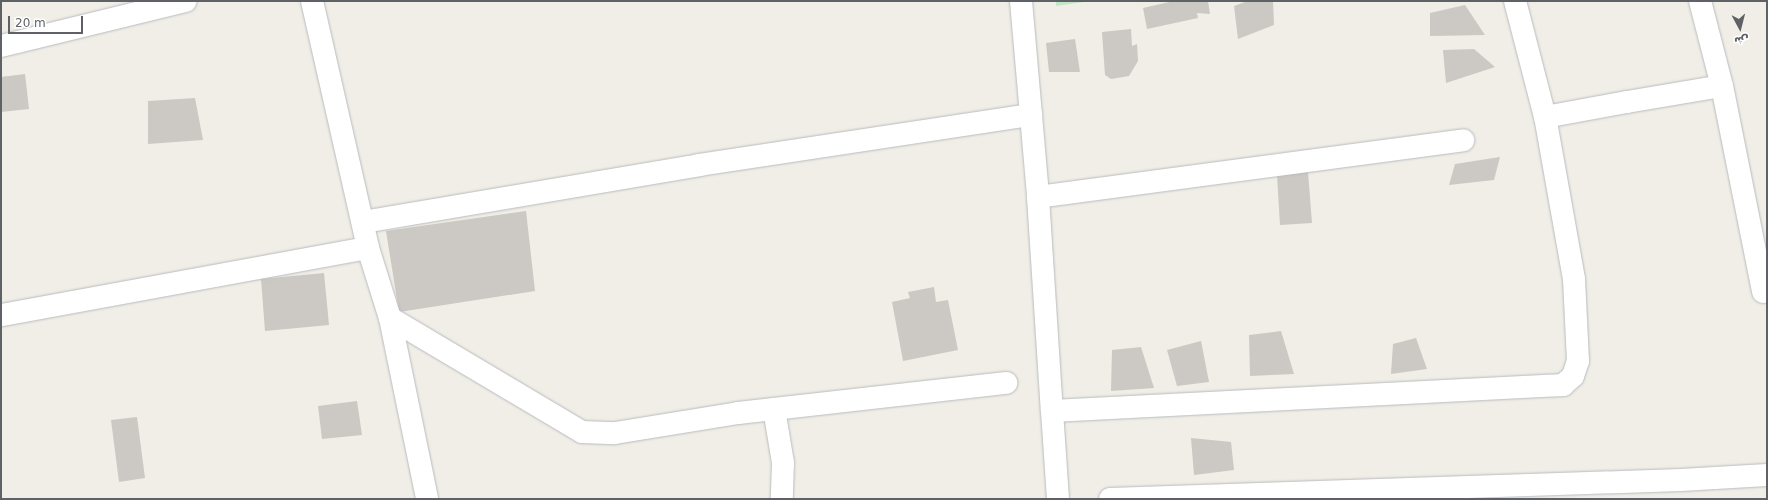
<!DOCTYPE html>
<meta charset="utf-8">
<style>
body{margin:0}
#map{position:relative;width:1768px;height:500px;overflow:hidden;background:#f0eee6;font-family:"DejaVu Sans","Noto Sans Arabic",sans-serif}
div>[style]{position:absolute}
[style*='--x']{left:calc(var(--x)*1px);top:calc(var(--y)*1px);width:calc(var(--w)*1px);rotate:calc(var(--a)*1deg)}
.green>*{inset:0;background:#c3e7c5}
.building>*{inset:0;background:#ccc8c3}
.roads{filter:drop-shadow(0 0 1px #b8bbbf) drop-shadow(0 0 1px #b8bbbf)}
.minor>*{height:22px;margin:-11px;padding:0 11px;transform-origin:11px;border-radius:11px;background:#fff}
span{translate:-50% -50%;white-space:nowrap;text-align:center;line-height:1.15;-webkit-text-stroke:3px #fff;paint-order:stroke}
.frame{position:absolute;inset:0;border:2px solid #5e6166;pointer-events:none}
.north{position:absolute;left:1720px;top:8px;width:40px;height:40px;-webkit-text-stroke:3px #fff;paint-order:stroke;rotate:173deg;font-size:11px;font-weight:700;line-height:16px;text-align:center;color:#5e6166}
.north::after{content:'';display:block;margin:auto;width:14px;height:18px;background:#5e6166;clip-path:polygon(50% 0,100% 100%,50% 72%,0 100%)}
.scale{position:absolute;left:8px;top:16px;width:75px;height:18px;box-sizing:border-box;border:2px solid #5e6166;border-top:0;padding-left:5px;font-size:12px;line-height:14px;white-space:nowrap;color:#5e6166;-webkit-text-stroke:3px #fff;paint-order:stroke}
</style>
<div id="map">
<div class="green">
<div style="clip-path:polygon(1056px 1px,1091px 1px,1056px 6px)"></div>
</div>
<div class="building">
<div style="clip-path:polygon(1174px 1px,1208px 1px,1210px 14px,1197px 13px,1198px 18px,1147px 29px,1143px 8px)"></div>
<div style="clip-path:polygon(1248px 1px,1273px 1px,1274px 25px,1238px 39px,1234px 6px)"></div>
<div style="clip-path:polygon(1465px 5px,1485px 35px,1430px 36px,1430px 13px)"></div>
<div style="clip-path:polygon(1131px 29px,1132px 46px,1137px 44px,1138px 61px,1129px 76px,1111px 79px,1105px 75px,1102px 32px)"></div>
<div style="clip-path:polygon(1075px 39px,1080px 72px,1049px 72px,1046px 43px)"></div>
<div style="clip-path:polygon(1474px 49px,1495px 67px,1446px 83px,1443px 50px)"></div>
<div style="clip-path:polygon(25px 74px,29px 109px,1px 112px,1px 77px)"></div>
<div style="clip-path:polygon(195px 98px,203px 140px,148px 144px,148px 101px)"></div>
<div style="clip-path:polygon(1500px 157px,1494px 180px,1449px 185px,1455px 164px)"></div>
<div style="clip-path:polygon(1308px 172px,1312px 223px,1280px 225px,1277px 175px)"></div>
<div style="clip-path:polygon(526px 211px,535px 291px,399px 312px,386px 231px)"></div>
<div style="clip-path:polygon(324px 273px,329px 325px,265px 331px,261px 279px)"></div>
<div style="clip-path:polygon(934px 287px,936px 302px,948px 300px,958px 350px,903px 361px,892px 302px,910px 298px,908px 292px)"></div>
<div style="clip-path:polygon(1281px 331px,1294px 374px,1250px 376px,1249px 335px)"></div>
<div style="clip-path:polygon(1416px 338px,1427px 369px,1391px 374px,1393px 344px)"></div>
<div style="clip-path:polygon(1201px 341px,1209px 382px,1177px 386px,1167px 350px)"></div>
<div style="clip-path:polygon(1141px 347px,1154px 388px,1111px 391px,1112px 350px)"></div>
<div style="clip-path:polygon(357px 401px,362px 435px,322px 439px,318px 406px)"></div>
<div style="clip-path:polygon(137px 417px,145px 478px,119px 482px,111px 420px)"></div>
<div style="clip-path:polygon(1191px 438px,1231px 442px,1234px 470px,1194px 475px)"></div>
</div>
<div class="roads">
<div class="minor">
<div style="--x:312;--y:1;--w:253;--a:77.2"></div>
<div style="--x:368;--y:248;--w:73;--a:72.6"></div>
<div style="--x:390;--y:318;--w:185;--a:78.4"></div>
<div style="--x:1021;--y:1;--w:197;--a:85"></div>
<div style="--x:1038;--y:197;--w:214;--a:86.3"></div>
<div style="--x:1052;--y:411;--w:512;--a:-2.91"></div>
<div style="--x:1563;--y:385;--w:13;--a:-42"></div>
<div style="--x:1573;--y:376;--w:16;--a:-72"></div>
<div style="--x:1578;--y:361;--w:82;--a:-92.8"></div>
<div style="--x:1574;--y:279;--w:165;--a:-100.1"></div>
<div style="--x:1545;--y:117;--w:83;--a:-10.4"></div>
<div style="--x:1627;--y:102;--w:96;--a:-9.6"></div>
<div style="--x:1722;--y:86;--w:210;--a:78.7"></div>
<div style="--x:1515;--y:1;--w:120;--a:75.5"></div>
<div style="--x:1700;--y:1;--w:88;--a:75.5"></div>
<div style="--x:1;--y:46;--w:190;--a:-13.7"></div>
<div style="--x:1038;--y:197;--w:429;--a:-7.6"></div>
<div style="--x:363;--y:222;--w:341;--a:-9.6"></div>
<div style="--x:699;--y:165;--w:336;--a:-8.6"></div>
<div style="--x:2;--y:315;--w:372;--a:-10.4"></div>
<div style="--x:390;--y:318;--w:223;--a:30.7"></div>
<div style="--x:582;--y:432;--w:33;--a:2"></div>
<div style="--x:615;--y:433;--w:125;--a:-9.2"></div>
<div style="--x:738;--y:413;--w:270;--a:-6.4"></div>
<div style="--x:774;--y:409;--w:55;--a:80.5"></div>
<div style="--x:783;--y:463;--w:36;--a:92"></div>
<div style="--x:1052;--y:411;--w:88;--a:86.1"></div>
<div style="--x:1110;--y:499;--w:571;--a:-1.91"></div>
<div style="--x:1681;--y:480;--w:86;--a:-3.3"></div>
</div>
</div>
<div class="frame"></div>
<div class="north">ش</div>
<div class="scale">20 m</div>
</div>
